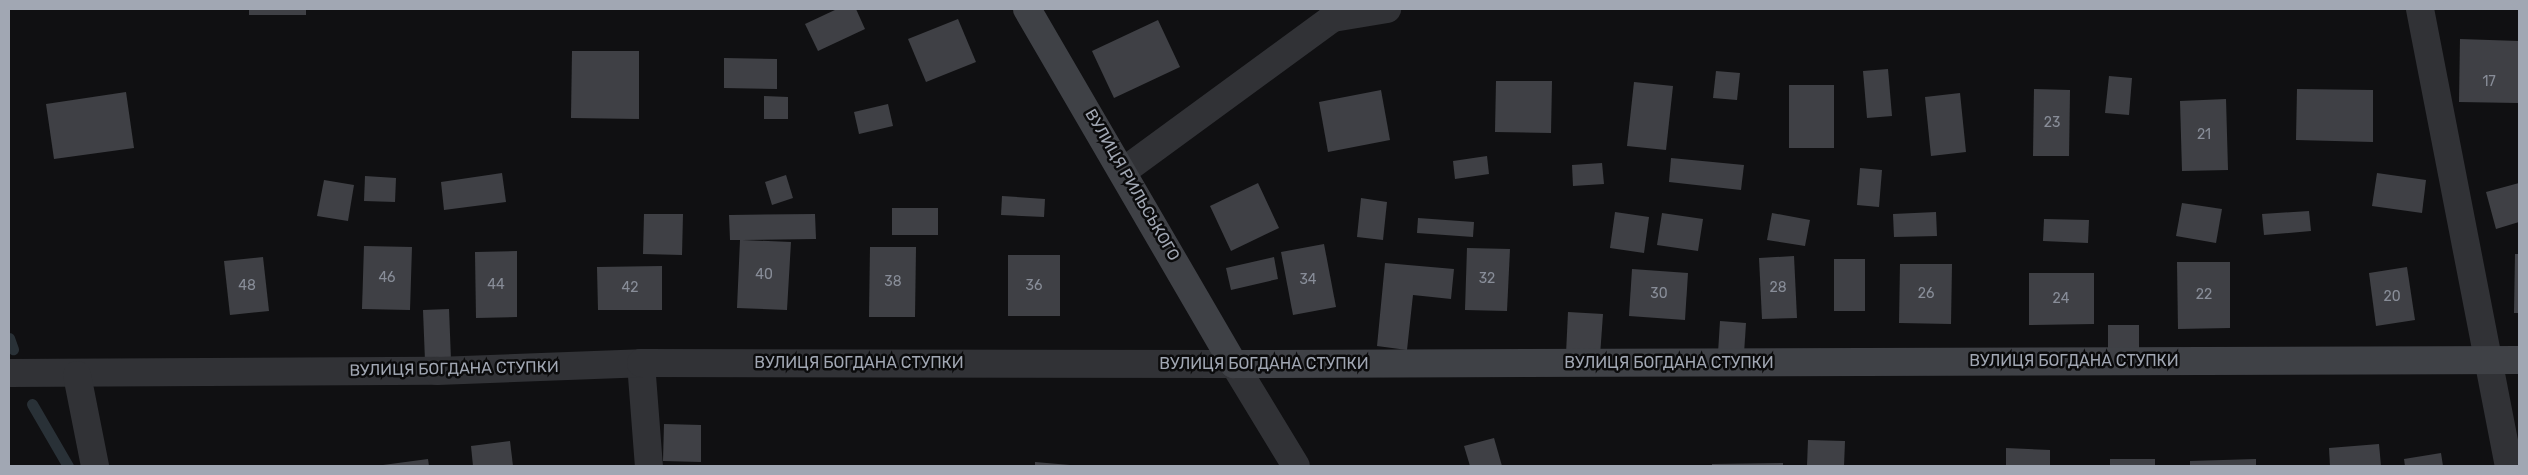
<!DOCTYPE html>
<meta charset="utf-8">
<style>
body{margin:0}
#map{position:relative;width:2528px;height:475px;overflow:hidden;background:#101012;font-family:Rubik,sans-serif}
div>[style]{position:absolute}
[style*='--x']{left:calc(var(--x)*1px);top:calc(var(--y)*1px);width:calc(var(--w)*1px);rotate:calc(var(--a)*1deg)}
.stream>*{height:11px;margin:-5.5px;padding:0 5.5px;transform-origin:5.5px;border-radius:5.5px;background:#293137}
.building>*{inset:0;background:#3f4045}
.street>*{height:28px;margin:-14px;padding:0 14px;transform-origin:14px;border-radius:14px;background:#313236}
.secondary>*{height:28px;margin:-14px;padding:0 14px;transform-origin:14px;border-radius:14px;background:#3f4146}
span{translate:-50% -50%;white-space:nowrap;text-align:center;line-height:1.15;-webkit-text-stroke:5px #0b0b0c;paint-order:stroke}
.number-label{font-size:14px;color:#888d98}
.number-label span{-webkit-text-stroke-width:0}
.street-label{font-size:16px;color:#a1a7b3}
.frame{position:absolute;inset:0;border:10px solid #a1a7b3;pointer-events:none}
</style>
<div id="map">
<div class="stream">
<div style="--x:9;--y:338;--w:12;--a:70"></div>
<div style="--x:32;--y:404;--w:72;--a:59.9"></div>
</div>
<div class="building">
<div style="clip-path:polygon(249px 9px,306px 9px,306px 15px,249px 15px)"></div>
<div style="clip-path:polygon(837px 9px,856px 9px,865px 29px,818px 51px,805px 24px)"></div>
<div style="clip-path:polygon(958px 19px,976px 62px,926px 82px,908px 39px)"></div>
<div style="clip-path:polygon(1158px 20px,1180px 67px,1114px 98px,1092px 51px)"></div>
<div style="clip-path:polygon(2460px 39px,2519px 41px,2518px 103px,2459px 102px)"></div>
<div style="clip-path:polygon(572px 51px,639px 51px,639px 119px,571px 118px)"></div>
<div style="clip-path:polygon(724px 58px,777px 59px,777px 89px,724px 88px)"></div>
<div style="clip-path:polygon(1888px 69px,1892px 116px,1867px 118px,1863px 71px)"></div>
<div style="clip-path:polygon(1716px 71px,1740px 73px,1737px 100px,1713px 98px)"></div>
<div style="clip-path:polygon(2109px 76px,2132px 78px,2129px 115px,2105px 113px)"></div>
<div style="clip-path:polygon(1496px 81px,1552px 81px,1551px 133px,1495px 132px)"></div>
<div style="clip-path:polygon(1634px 82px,1673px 86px,1666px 150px,1627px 146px)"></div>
<div style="clip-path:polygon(1789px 85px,1834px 85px,1834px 148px,1789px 148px)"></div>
<div style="clip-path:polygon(2034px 89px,2070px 90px,2069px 156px,2033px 156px)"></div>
<div style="clip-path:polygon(2297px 89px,2373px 90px,2373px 142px,2296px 140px)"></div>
<div style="clip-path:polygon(1381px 90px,1390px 140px,1328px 152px,1319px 102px)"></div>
<div style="clip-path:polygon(126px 92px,134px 148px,54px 159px,46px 104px)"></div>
<div style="clip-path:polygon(1960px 93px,1966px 152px,1931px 156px,1925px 97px)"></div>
<div style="clip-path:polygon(764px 96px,788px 97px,788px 119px,764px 119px)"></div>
<div style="clip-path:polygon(2226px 99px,2228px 170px,2182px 171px,2180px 101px)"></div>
<div style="clip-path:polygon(888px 104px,893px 126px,859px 134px,854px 112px)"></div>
<div style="clip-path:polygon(1487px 156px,1489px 174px,1455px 179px,1453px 161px)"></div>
<div style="clip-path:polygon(1671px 158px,1744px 165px,1741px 190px,1669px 182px)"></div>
<div style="clip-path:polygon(1602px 163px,1604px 184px,1573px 186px,1572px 165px)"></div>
<div style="clip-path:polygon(1860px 168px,1882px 170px,1879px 207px,1857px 205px)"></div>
<div style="clip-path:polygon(502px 173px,506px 202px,444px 210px,441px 182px)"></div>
<div style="clip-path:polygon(2377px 173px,2426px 180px,2422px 213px,2372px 206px)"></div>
<div style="clip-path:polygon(786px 175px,793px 198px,772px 205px,765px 182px)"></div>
<div style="clip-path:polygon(365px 176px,396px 178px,395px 202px,364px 201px)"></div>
<div style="clip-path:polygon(324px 180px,354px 185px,348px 221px,317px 216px)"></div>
<div style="clip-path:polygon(1258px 183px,1279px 228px,1231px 251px,1210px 206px)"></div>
<div style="clip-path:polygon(2519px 183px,2519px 222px,2496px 229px,2486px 192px)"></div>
<div style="clip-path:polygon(1002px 196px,1045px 199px,1044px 217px,1001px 215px)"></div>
<div style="clip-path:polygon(1361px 198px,1387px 202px,1383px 240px,1357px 237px)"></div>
<div style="clip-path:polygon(2182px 203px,2222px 209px,2216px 243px,2176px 236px)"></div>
<div style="clip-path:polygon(892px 208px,938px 208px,938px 235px,892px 235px)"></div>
<div style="clip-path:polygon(2309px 211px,2311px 231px,2264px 235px,2262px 214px)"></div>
<div style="clip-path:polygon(1615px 212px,1649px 217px,1644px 253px,1610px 248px)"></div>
<div style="clip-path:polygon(1936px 212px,1937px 236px,1894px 237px,1893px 214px)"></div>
<div style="clip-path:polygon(1662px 213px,1703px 219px,1698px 251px,1657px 245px)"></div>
<div style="clip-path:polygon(1772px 213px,1810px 220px,1805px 246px,1767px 240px)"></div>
<div style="clip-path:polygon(644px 214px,683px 214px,682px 255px,643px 254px)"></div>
<div style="clip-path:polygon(815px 214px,816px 239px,742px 240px,791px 242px,787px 310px,737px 308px,740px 240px,730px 240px,729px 215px)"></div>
<div style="clip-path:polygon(1418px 218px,1474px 222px,1473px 237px,1417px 233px)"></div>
<div style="clip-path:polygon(2044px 219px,2089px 220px,2088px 243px,2043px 241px)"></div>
<div style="clip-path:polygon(1324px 244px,1336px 307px,1293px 315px,1281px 252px)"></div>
<div style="clip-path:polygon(364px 246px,412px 247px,410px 310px,362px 309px)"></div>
<div style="clip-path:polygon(870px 247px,916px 247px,915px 317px,869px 317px)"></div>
<div style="clip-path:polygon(1467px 248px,1510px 249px,1507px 311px,1465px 310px)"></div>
<div style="clip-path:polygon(517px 251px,517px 317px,476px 318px,475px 252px)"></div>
<div style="clip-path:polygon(2515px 254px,2519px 254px,2519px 313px,2514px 313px)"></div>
<div style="clip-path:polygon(1008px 255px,1060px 255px,1060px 316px,1008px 316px)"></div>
<div style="clip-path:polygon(1794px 256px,1797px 318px,1762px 319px,1759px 258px)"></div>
<div style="clip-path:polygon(263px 257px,269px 311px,230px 315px,224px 261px)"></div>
<div style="clip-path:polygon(1274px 257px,1278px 279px,1231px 290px,1226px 268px)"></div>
<div style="clip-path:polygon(1834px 259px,1865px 259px,1865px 311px,1834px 311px)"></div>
<div style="clip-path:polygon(2177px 262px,2230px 262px,2230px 328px,2178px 329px)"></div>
<div style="clip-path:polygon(1385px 263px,1454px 269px,1451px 299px,1413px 295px,1407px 350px,1377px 346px)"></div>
<div style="clip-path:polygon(1900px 264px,1952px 264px,1951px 324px,1899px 323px)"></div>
<div style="clip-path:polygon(662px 266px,662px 310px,598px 310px,597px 267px)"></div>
<div style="clip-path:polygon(2407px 267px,2415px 320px,2376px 326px,2369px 273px)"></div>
<div style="clip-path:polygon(1632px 269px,1688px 273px,1685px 320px,1629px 316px)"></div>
<div style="clip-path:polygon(2029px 273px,2094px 273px,2094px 324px,2029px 325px)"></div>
<div style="clip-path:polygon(449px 309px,451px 360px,425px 361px,423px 310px)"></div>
<div style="clip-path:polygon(1568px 312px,1603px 314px,1600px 356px,1566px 354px)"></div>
<div style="clip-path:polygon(1720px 321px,1746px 323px,1744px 354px,1718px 353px)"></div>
<div style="clip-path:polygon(2108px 325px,2139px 325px,2139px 358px,2108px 358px)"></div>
<div style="clip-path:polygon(664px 424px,701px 425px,701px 462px,663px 461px)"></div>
<div style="clip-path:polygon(1494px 438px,1502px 466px,1470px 466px,1464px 446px)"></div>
<div style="clip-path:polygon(1808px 440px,1845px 441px,1844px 466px,1807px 466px)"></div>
<div style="clip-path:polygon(510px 441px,513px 466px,473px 466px,471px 446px)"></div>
<div style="clip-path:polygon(2379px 444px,2381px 466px,2330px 466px,2329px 448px)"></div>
<div style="clip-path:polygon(2006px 448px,2050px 450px,2050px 466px,2006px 466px)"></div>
<div style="clip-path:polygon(2441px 453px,2443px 466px,2405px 466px,2404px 459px)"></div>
<div style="clip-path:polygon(428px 459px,429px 466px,384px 466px,383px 465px)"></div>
<div style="clip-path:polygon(2110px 459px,2155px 459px,2155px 466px,2110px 466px)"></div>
<div style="clip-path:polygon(2256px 459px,2256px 466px,2190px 466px,2190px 461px)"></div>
<div style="clip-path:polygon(1035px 462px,1070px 465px,1070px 466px,1035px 466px)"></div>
<div style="clip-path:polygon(1783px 463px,1783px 466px,1712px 466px,1712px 464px)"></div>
</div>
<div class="street">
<div style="--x:2420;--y:9;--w:466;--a:79"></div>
<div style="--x:1125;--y:170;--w:258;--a:-36.2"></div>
<div style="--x:1333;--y:18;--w:55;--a:-9.5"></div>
<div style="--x:641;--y:363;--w:103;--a:85.6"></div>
<div style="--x:9;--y:373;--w:428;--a:-0.3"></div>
<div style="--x:437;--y:371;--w:204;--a:-2.2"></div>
<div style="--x:641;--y:363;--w:593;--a:0.1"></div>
<div style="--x:1234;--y:364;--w:119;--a:58.7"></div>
<div style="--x:77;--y:375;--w:93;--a:78.8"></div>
</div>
<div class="secondary">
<div style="--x:1027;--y:9;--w:411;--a:59.8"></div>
<div style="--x:1234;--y:364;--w:1285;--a:-0.18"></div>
</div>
<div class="number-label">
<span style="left:2489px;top:82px">17</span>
<span style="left:2052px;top:123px">23</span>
<span style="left:2204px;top:135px">21</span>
<span style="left:764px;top:275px">40</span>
<span style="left:387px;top:278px">46</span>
<span style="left:1487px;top:279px">32</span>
<span style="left:1308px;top:280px">34</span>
<span style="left:893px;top:282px">38</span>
<span style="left:496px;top:285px">44</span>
<span style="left:247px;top:286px">48</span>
<span style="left:1034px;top:286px">36</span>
<span style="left:630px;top:288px">42</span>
<span style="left:1778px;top:288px">28</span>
<span style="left:1659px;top:294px">30</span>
<span style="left:1926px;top:294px">26</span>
<span style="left:2204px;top:295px">22</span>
<span style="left:2392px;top:297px">20</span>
<span style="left:2061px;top:299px">24</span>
</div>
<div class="street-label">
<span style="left:1132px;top:185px;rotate:60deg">ВУЛИЦЯ РИЛЬСЬКОГО</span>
<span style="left:2074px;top:361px">ВУЛИЦЯ БОГДАНА СТУПКИ</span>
<span style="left:859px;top:363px">ВУЛИЦЯ БОГДАНА СТУПКИ</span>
<span style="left:1669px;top:363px">ВУЛИЦЯ БОГДАНА СТУПКИ</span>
<span style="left:1264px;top:364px">ВУЛИЦЯ БОГДАНА СТУПКИ</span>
<span style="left:454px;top:369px;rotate:-1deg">ВУЛИЦЯ БОГДАНА СТУПКИ</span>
</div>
<div class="frame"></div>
</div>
